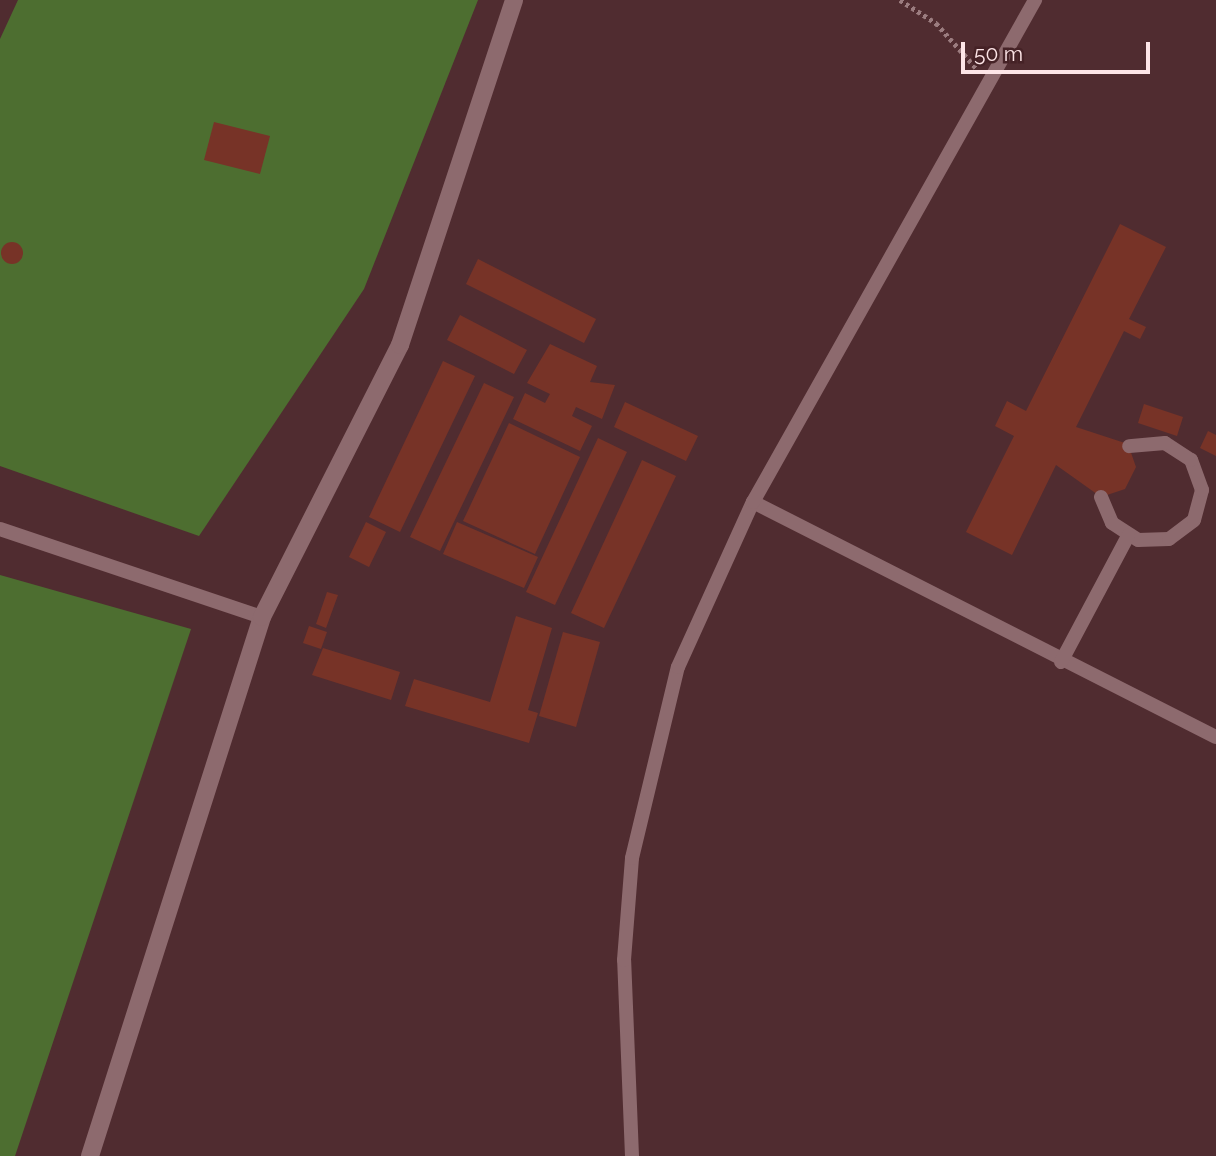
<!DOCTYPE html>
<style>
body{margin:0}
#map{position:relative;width:1216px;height:1156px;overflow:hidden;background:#502c30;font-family:Raleway,sans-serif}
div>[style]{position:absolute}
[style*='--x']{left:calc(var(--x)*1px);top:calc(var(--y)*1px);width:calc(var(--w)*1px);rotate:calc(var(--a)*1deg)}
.forest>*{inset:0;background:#4d6e30}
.building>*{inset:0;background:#773327}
.round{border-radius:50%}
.path>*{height:4.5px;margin-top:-2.25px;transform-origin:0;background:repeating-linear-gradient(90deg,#9b7c7f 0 3.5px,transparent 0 7px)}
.lane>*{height:14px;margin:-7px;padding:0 7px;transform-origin:7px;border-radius:7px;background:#8d6a6e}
.street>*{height:18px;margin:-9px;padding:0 9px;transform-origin:9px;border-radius:9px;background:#8d6a6e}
span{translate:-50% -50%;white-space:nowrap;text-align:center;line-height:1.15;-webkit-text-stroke:6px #452226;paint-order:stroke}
.scale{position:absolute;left:961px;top:42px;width:189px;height:32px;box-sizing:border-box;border:4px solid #fde5e7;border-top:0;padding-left:9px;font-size:21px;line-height:24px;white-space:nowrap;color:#fde5e7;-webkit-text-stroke:5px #452226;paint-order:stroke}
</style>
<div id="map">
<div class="forest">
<div style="clip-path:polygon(18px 0,478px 0,364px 289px,199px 536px,0 466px,0 39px)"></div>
<div style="clip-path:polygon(0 575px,191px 629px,15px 1156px,0 1156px)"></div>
</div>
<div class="building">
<div style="clip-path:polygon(214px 122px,270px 136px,260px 174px,204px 160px)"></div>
<div style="clip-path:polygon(1120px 224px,1166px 247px,1129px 319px,1146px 327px,1140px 339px,1124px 331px,1076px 427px,1128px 444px,1136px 467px,1125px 489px,1101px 497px,1056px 465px,1012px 555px,966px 532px,1014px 436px,995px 426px,1007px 401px,1026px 411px)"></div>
<div class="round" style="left:1px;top:242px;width:22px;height:22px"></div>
<div style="clip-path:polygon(478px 259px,596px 319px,584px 343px,466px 284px)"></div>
<div style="clip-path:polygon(460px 315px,527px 350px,514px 374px,447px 340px)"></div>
<div style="clip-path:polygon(550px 344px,597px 366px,590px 382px,615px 385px,602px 419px,576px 407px,572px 416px,592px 426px,580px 451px,513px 419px,525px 393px,545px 403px,550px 394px,527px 383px)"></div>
<div style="clip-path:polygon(443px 361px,475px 376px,400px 532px,369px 517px)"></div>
<div style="clip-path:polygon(484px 383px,514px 397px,440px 551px,410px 537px)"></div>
<div style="clip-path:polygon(625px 402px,698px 436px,686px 461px,614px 427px)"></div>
<div style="clip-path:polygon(1144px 404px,1183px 417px,1177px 436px,1138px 423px)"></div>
<div style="clip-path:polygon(509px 423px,580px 457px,535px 554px,463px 521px)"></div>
<div style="clip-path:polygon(1208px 431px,1216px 435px,1216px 456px,1200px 448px)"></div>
<div style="clip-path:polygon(598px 438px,627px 452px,555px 605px,526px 592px)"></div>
<div style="clip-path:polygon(642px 460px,676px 476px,604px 628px,571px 613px)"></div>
<div style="clip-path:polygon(366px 522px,386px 532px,369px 567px,349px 557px)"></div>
<div style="clip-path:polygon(457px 522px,538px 557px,524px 588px,443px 554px)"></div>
<div style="clip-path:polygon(327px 592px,338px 595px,326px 628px,316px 624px)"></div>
<div style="clip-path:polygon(516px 616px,552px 628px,528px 710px,538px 713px,529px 743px,405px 706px,414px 679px,490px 702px)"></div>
<div style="clip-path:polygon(309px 626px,327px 632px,321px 649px,303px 643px)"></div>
<div style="clip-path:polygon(563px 632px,600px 642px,576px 727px,539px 716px)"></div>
<div style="clip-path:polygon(323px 648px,400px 672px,391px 700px,312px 675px)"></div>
</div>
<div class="path">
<div style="--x:900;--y:0;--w:43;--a:32.6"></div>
<div style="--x:936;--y:23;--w:62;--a:48.3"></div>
</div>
<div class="lane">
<div style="--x:1101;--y:497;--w:28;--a:67"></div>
<div style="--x:1112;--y:523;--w:31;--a:33"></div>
<div style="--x:1138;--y:540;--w:31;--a:-2"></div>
<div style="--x:1169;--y:539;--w:31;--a:-37"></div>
<div style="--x:1194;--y:520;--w:31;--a:-75"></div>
<div style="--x:1202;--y:490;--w:32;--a:-110"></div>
<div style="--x:1191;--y:460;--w:31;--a:-147"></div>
<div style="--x:1165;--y:443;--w:36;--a:175"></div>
<div style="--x:753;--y:502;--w:519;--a:26.91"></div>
<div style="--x:0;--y:529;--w:276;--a:18.6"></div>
<div style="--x:1061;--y:662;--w:143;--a:-62"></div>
<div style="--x:632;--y:1156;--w:196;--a:-92.3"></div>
<div style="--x:624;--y:960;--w:102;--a:-85.5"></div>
<div style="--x:632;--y:858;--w:196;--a:-76.5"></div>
<div style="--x:678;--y:667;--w:181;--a:-65.6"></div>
<div style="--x:753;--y:502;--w:576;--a:-60.67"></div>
</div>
<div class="street">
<div style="--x:90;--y:1156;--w:566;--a:-72.3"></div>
<div style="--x:262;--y:617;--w:305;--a:-63.1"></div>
<div style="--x:400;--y:345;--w:363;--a:-71.7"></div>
</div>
<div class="scale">50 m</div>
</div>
